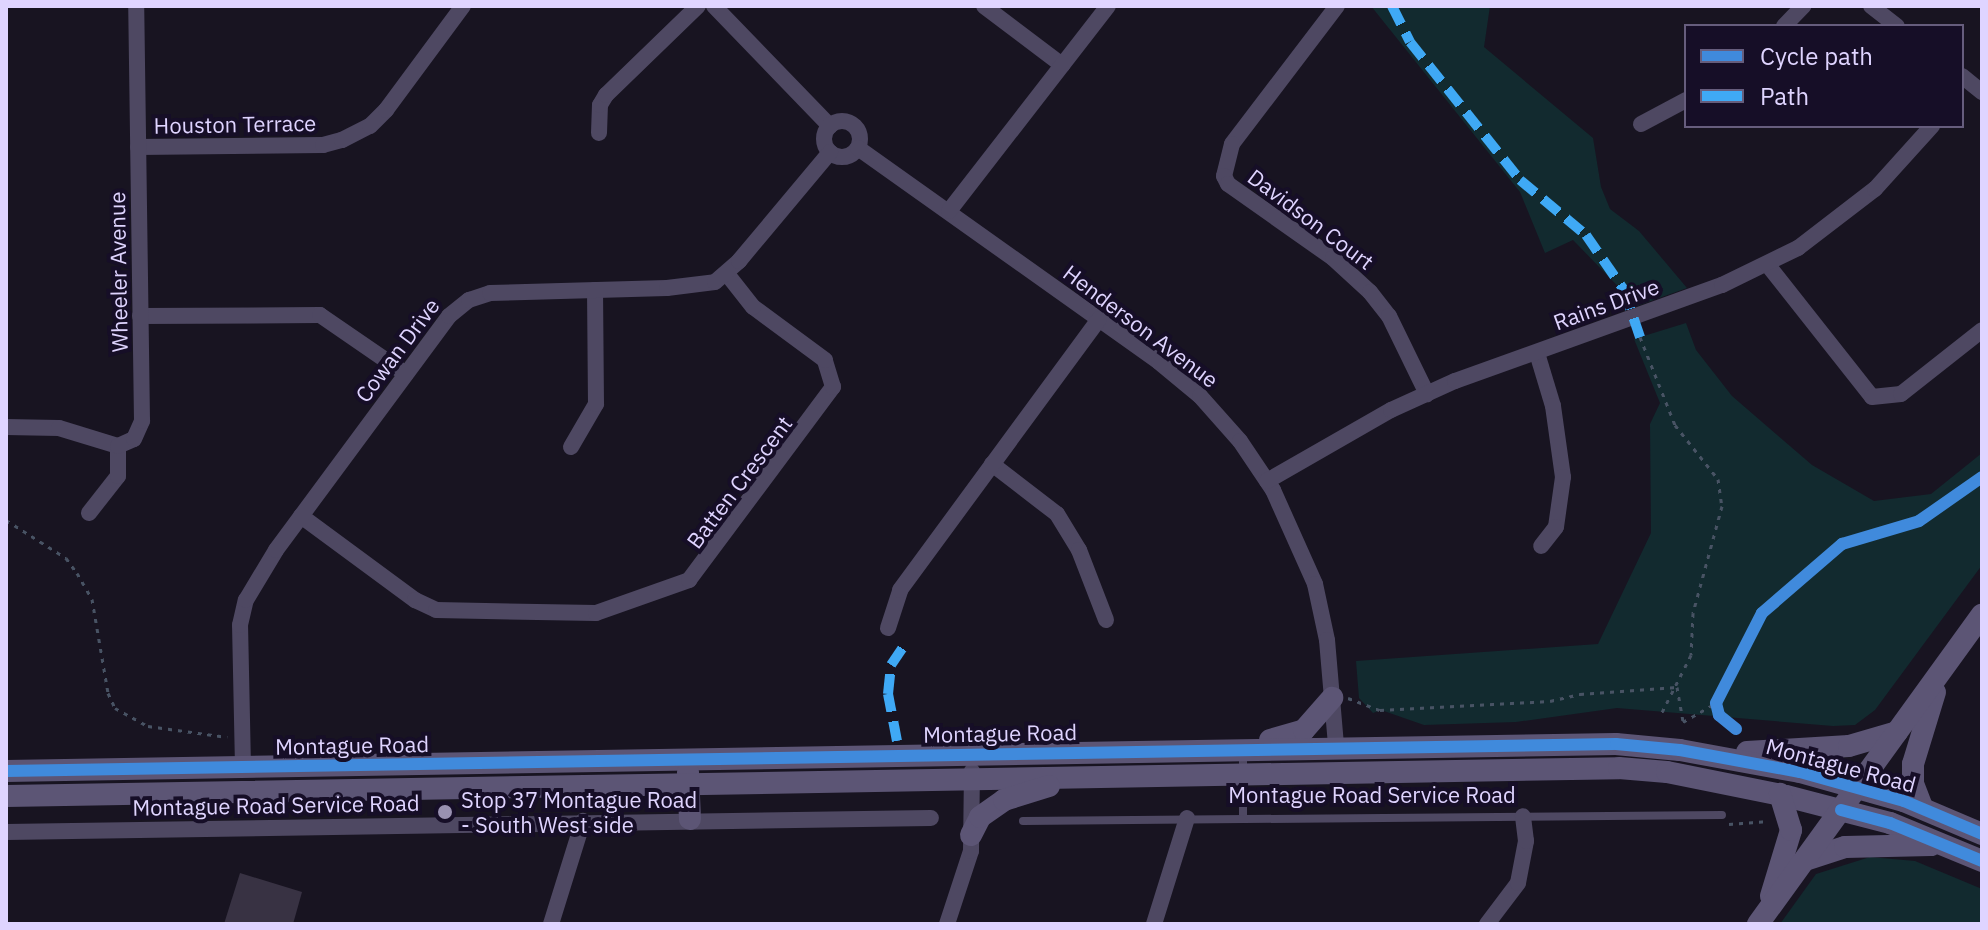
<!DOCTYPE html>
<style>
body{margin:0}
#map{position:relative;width:1988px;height:930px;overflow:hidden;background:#181421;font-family:"IBM Plex Sans",sans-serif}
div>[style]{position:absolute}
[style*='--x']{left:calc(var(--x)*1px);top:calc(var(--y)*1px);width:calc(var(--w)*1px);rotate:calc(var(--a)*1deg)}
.green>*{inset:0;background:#122a2f}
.building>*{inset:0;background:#383243}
.path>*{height:3px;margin-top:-1.5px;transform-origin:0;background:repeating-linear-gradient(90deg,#485364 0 4px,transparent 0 10px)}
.service>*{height:8px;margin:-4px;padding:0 4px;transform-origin:4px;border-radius:4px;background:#4e4862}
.minor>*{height:16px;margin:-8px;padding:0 8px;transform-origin:8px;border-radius:8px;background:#4e4862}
.minor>.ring{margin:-8px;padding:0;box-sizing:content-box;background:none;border:16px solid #4e4862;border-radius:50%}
.secondary>*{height:22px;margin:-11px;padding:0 11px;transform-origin:11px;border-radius:11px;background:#5c5575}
.quiet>*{height:10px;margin-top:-5px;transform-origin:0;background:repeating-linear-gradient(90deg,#3fa9f5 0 20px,transparent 0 30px)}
.cycleway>*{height:12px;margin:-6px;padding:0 6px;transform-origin:6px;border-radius:6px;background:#408adc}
.dots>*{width:22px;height:22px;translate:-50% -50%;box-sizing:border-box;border:4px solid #160e27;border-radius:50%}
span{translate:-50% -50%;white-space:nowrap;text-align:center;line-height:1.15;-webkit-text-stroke:8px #160e27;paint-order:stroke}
.street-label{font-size:22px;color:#dfd4ff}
.poi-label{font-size:22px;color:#dfd4ff}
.left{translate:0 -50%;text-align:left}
.frame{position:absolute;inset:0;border:8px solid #dfd4ff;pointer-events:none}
.legend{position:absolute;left:1684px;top:24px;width:280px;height:104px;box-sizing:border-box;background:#160e27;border:2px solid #665d7d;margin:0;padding:10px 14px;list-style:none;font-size:24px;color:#dfd4ff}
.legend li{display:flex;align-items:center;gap:16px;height:40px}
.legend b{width:40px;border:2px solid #665d7d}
</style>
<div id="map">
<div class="green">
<div style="clip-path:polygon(1371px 6px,1490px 6px,1484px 47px,1593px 138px,1601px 187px,1610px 209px,1639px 231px,1687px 288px,1637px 306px,1573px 240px,1545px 253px,1520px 192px)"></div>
<div style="clip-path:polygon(1686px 323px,1696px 350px,1732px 396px,1812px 465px,1874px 501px,1931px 494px,1982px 453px,1982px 565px,1875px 710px,1855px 725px,1833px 726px,1617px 708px,1516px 722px,1424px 725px,1381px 710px,1373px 713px,1359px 698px,1356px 661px,1598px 644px,1651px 533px,1650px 424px,1660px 403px,1634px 339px)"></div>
<div style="clip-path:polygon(1870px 857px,1915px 861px,1982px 889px,1982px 924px,1780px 924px,1816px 874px)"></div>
</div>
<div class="building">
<div style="clip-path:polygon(240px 873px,302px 892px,293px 924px,224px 924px)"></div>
</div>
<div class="path">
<div style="--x:1640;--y:337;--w:95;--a:68.3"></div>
<div style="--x:1675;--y:425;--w:69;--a:51.5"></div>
<div style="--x:1718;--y:479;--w:27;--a:82"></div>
<div style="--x:1722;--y:506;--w:111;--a:105.2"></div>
<div style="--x:1693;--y:613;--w:42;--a:92.7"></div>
<div style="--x:1691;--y:655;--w:68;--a:116.9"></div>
<div style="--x:6;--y:520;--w:71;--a:32.3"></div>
<div style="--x:66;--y:558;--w:19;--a:54"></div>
<div style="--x:77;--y:573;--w:30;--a:60"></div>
<div style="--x:92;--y:599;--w:95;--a:80.3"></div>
<div style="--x:108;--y:693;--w:17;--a:65"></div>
<div style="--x:115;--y:708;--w:38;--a:29"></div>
<div style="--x:148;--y:726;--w:80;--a:7.9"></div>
<div style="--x:1348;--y:698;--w:34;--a:21"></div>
<div style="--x:1380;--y:710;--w:170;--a:-3"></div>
<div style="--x:1550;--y:701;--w:31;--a:-13"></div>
<div style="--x:1580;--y:694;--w:97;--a:-4.1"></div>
<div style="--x:1677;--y:687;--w:36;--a:80"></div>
<div style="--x:1683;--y:722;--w:38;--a:-30"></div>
<div style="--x:1729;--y:824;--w:40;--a:-4.3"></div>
</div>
<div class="service">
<div style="--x:1243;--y:750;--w:67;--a:90"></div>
<div style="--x:1023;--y:821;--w:699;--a:-0.49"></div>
</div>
<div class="minor">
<div style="--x:714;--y:6;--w:167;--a:46"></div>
<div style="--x:984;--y:6;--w:98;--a:37.1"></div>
<div style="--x:1337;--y:6;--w:173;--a:127.3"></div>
<div style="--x:1232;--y:144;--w:33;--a:104"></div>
<div style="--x:1224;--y:176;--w:9;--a:63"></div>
<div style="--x:1228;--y:184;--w:128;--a:35.2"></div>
<div style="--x:1333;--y:258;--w:50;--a:42.6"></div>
<div style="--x:1370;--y:292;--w:31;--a:52"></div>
<div style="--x:1389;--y:316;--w:87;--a:64"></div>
<div style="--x:1871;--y:6;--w:33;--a:38"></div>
<div style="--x:1784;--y:26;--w:28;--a:-46"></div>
<div style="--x:1962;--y:76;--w:26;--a:39"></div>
<div class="ring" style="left:824px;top:121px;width:20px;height:20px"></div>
<div style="--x:1641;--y:124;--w:51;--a:-28.1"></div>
<div style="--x:599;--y:133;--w:28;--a:-88"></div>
<div style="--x:600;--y:105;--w:12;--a:-59"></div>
<div style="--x:606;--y:95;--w:128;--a:-44.1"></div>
<div style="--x:138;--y:147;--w:185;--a:-0.6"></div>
<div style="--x:323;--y:145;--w:20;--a:-15"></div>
<div style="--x:342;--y:140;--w:31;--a:-27"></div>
<div style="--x:370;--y:126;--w:23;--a:-45"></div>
<div style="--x:386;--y:110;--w:129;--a:-53.5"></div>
<div style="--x:858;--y:148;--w:369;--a:35.4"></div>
<div style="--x:1159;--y:362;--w:53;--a:39.7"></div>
<div style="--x:1200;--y:396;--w:60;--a:48.4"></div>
<div style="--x:1240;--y:441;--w:59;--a:56"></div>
<div style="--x:1273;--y:490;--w:103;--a:65.9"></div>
<div style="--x:1315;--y:584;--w:57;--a:77.9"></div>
<div style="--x:1327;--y:640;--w:106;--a:85.1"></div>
<div style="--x:949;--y:211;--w:259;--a:-52.2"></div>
<div style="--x:1767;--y:264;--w:169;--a:51.7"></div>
<div style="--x:1872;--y:397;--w:29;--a:-6"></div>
<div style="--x:1901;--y:394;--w:103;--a:-38.3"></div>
<div style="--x:140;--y:316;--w:180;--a:-0.3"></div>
<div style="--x:320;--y:315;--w:104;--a:34.5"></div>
<div style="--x:1537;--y:353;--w:55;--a:73.2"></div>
<div style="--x:1553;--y:406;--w:72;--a:82"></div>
<div style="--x:1563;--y:477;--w:50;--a:98"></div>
<div style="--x:1556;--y:527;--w:24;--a:128"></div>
<div style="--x:6;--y:427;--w:53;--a:1.1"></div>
<div style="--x:59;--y:428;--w:62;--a:17"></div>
<div style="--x:571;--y:447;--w:50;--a:-59.8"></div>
<div style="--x:596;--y:404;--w:114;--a:-90.5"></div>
<div style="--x:992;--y:464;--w:82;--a:37.6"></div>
<div style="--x:1057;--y:514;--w:42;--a:58.6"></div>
<div style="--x:1079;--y:550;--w:75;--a:68.9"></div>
<div style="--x:1267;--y:481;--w:143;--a:-29.8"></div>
<div style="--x:1391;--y:410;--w:70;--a:-24.4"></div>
<div style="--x:1455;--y:381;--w:284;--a:-19.8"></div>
<div style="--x:1722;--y:285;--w:85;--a:-26"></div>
<div style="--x:1798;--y:248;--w:97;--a:-37.5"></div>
<div style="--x:1875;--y:189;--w:85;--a:-47.9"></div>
<div style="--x:89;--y:513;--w:47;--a:-51.9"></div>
<div style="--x:118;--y:476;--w:30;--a:-90"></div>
<div style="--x:118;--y:446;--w:17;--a:-24"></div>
<div style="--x:134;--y:439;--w:20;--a:-66"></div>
<div style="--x:142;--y:421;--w:415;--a:-90.8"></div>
<div style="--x:301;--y:516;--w:142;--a:36.4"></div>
<div style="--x:415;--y:600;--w:23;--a:25"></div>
<div style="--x:436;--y:610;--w:160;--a:1.1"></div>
<div style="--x:596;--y:613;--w:99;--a:-19.5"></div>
<div style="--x:689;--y:580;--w:241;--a:-53.3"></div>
<div style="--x:833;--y:387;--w:28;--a:-107"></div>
<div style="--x:825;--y:360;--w:89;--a:-143.6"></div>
<div style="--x:753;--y:307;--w:42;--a:-128.2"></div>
<div style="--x:888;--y:628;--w:40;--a:-72"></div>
<div style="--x:900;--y:590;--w:336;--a:-53.7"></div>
<div style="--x:243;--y:767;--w:142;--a:-91.2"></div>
<div style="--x:240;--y:625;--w:26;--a:-77"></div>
<div style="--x:246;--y:600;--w:58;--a:-59"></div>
<div style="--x:276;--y:550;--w:291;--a:-53.5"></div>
<div style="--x:449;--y:316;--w:26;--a:-39"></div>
<div style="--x:469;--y:300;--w:22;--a:-18"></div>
<div style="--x:490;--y:293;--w:177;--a:-1.6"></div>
<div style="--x:667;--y:288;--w:48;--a:-7.1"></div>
<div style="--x:715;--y:282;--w:32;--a:-41"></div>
<div style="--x:739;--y:261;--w:142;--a:-50.1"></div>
<div style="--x:6;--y:832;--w:925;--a:-0.87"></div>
<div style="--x:551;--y:924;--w:108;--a:-72.7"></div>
<div style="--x:947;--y:924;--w:77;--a:-71.8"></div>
<div style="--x:971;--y:851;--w:80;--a:-89.3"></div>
<div style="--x:1154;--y:924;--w:111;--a:-72.7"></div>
<div style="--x:1487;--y:924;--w:51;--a:-52.9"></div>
<div style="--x:1518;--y:883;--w:43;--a:-79.2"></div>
<div style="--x:1526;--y:841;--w:25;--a:-97"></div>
</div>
<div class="secondary">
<div style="--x:1270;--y:740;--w:35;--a:-16"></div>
<div style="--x:1304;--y:730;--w:43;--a:-48.8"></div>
<div style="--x:1747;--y:752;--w:102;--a:-3.4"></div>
<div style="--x:1849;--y:746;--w:50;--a:-16.3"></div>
<div style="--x:6;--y:771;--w:1610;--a:-0.96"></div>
<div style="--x:1616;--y:744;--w:64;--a:5.4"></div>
<div style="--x:1680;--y:750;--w:122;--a:10.4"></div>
<div style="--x:1800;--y:772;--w:108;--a:15.6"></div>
<div style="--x:1904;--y:801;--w:85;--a:22.9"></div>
<div style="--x:688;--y:772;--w:47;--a:87.6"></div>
<div style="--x:6;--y:796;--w:1613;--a:-0.99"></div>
<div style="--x:1619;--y:768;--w:48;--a:4.8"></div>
<div style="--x:1667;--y:772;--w:121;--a:11.4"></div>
<div style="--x:1786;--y:796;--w:107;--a:14.6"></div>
<div style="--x:1890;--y:823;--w:100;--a:22.4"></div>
<div style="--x:1922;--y:807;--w:25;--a:-111"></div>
<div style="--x:1913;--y:784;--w:20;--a:-90"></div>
<div style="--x:1913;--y:764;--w:75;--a:-73"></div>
<div style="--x:971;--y:835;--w:20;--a:-63"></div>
<div style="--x:980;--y:817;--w:29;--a:-35"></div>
<div style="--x:1004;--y:800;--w:47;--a:-17.3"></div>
<div style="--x:1805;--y:860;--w:42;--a:-18"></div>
<div style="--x:1845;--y:847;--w:86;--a:-1.3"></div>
<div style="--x:1771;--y:896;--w:69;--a:-73.1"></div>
<div style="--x:1791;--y:830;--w:38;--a:-107"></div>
<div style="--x:1758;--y:924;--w:382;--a:-54.1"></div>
</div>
<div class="quiet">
<div style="--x:1392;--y:6;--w:40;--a:63.4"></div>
<div style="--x:1410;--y:42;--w:176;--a:51.4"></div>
<div style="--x:1520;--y:180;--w:86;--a:39.8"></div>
<div style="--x:1586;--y:235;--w:67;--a:55.4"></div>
<div style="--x:1624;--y:290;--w:50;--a:71.2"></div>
<div style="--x:897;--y:741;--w:48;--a:-100.8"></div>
<div style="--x:888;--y:694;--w:29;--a:-84"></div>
<div style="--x:891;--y:665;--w:29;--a:-56"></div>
</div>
<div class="cycleway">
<div style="--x:1736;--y:729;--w:22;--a:-141"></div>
<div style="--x:1719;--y:715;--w:12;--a:-104"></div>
<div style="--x:1716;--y:703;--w:101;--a:-62.9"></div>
<div style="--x:1762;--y:613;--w:106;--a:-40.8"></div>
<div style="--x:1842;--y:544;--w:80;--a:-16.6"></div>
<div style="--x:1919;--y:521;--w:77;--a:-34.9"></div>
<div style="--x:6;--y:771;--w:1610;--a:-0.96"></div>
<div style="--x:1616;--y:744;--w:64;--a:5.4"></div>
<div style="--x:1680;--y:750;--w:122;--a:10.4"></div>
<div style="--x:1800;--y:772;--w:108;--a:15.6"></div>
<div style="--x:1904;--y:801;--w:85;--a:22.9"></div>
<div style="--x:1841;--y:810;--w:51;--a:14.9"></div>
<div style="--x:1890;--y:823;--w:100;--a:22.4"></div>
</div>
<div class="dots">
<div style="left:445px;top:812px;background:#9991b1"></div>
</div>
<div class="street-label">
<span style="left:235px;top:124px;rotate:-1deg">Houston Terrace</span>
<span style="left:1311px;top:219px;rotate:37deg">Davidson Court</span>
<span style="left:118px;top:272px;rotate:-91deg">Wheeler Avenue</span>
<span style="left:1606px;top:304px;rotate:-20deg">Rains Drive</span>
<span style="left:1141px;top:326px;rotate:37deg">Henderson Avenue</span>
<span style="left:397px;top:350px;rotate:-53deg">Cowan Drive</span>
<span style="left:739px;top:482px;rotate:-53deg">Batten Crescent</span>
<span style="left:1000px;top:733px;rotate:-1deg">Montague Road</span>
<span style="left:352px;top:745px;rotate:-1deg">Montague Road</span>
<span style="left:1841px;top:765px;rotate:15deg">Montague Road</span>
<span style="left:1372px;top:795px">Montague Road Service Road</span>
<span style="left:276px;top:805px;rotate:-1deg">Montague Road Service Road</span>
</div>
<div class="poi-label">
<span class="left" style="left:461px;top:812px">Stop 37 Montague Road<br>- South West side</span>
</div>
<div class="frame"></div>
<ul class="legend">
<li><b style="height:10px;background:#408adc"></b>Cycle path</li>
<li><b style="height:10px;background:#3fa9f5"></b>Path</li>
</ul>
</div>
